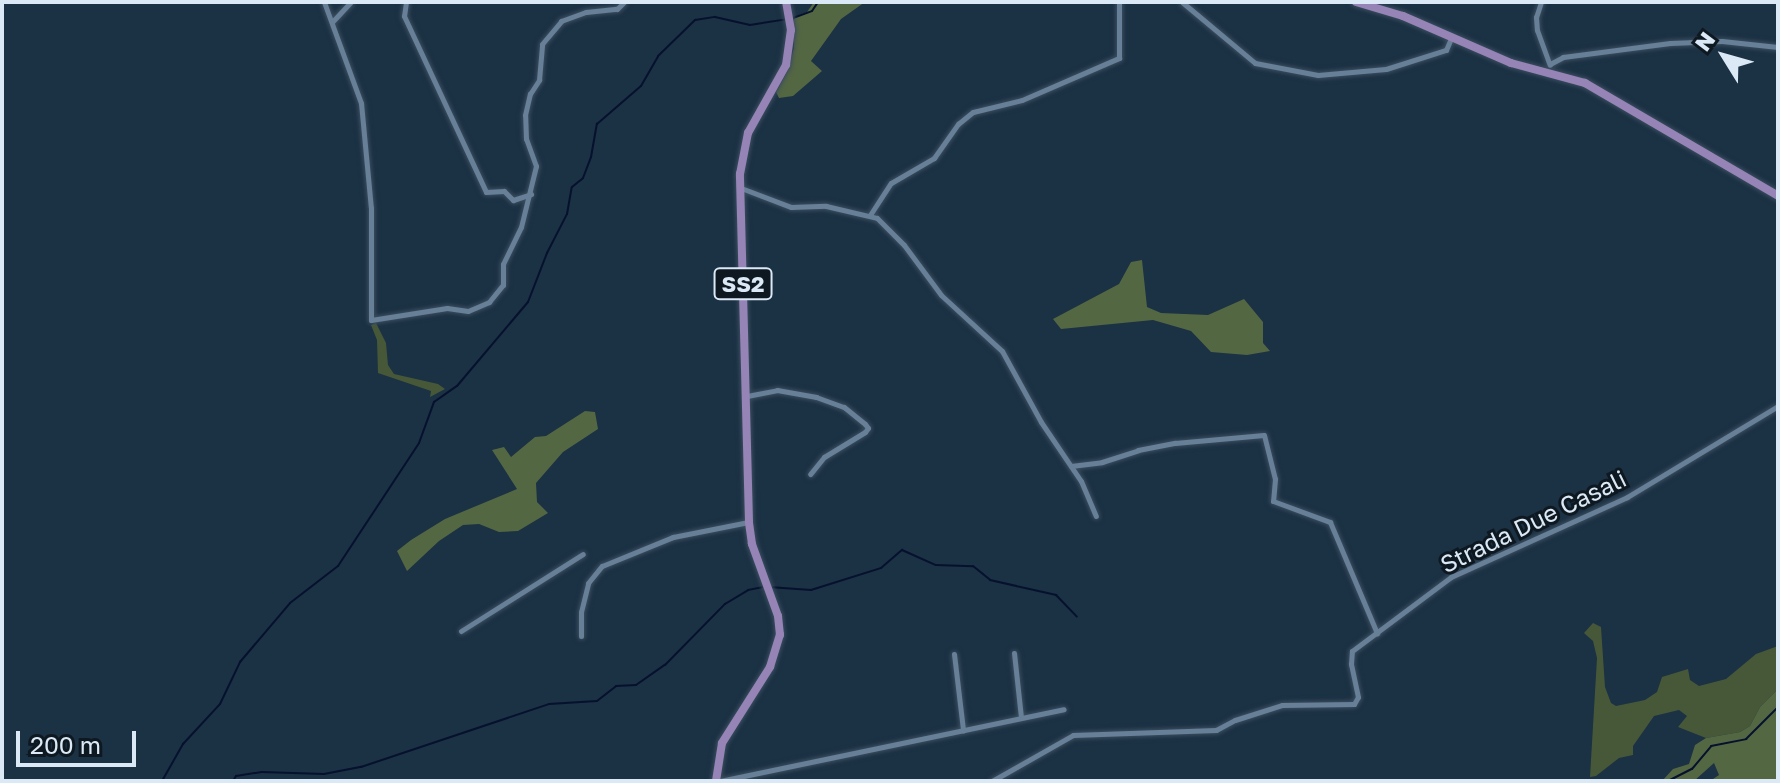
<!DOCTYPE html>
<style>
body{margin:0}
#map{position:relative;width:1780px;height:783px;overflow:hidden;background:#1b3144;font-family:"Golos Text",sans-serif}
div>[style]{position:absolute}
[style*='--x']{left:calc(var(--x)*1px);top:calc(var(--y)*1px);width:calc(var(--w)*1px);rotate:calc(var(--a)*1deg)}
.green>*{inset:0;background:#475838}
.forest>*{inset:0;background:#546743}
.stream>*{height:2px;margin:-1px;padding:0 1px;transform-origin:1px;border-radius:1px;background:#06112e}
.roads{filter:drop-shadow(0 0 2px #3b4e5f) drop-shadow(0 0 2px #3b4e5f)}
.minor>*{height:5px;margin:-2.5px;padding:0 2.5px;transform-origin:2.5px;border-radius:2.5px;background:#688097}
.major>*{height:8px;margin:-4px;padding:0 4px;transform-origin:4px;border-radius:4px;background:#9784b7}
span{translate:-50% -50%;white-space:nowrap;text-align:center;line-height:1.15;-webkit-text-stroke:6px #0e1821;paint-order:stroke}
.shield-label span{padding:2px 6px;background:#0e1821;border:2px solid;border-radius:6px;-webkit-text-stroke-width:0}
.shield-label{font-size:22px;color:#dbe9f6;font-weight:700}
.street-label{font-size:24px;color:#dbe9f6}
.frame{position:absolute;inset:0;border:4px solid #dbe9f6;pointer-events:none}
.north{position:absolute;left:1684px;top:16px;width:80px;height:80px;-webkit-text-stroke:6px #0e1821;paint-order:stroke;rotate:307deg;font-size:22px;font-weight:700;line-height:32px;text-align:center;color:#dbe9f6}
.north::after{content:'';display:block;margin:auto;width:28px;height:36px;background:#dbe9f6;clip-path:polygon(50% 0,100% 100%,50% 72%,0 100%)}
.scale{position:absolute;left:16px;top:731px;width:120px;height:36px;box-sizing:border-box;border:4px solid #dbe9f6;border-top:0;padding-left:10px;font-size:24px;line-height:28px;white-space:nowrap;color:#dbe9f6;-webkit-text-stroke:6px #0e1821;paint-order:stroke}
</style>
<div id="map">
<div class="green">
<div style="clip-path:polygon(376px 323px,386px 343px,388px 365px,394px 374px,438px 384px,445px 389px,430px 397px,431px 391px,378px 373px,377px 340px,371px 325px)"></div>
<div style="clip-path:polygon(1593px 623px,1601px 627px,1605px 687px,1611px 703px,1616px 706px,1645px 700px,1657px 692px,1662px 677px,1688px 669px,1690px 680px,1699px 686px,1726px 679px,1756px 654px,1778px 646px,1778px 689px,1760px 707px,1750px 726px,1740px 732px,1706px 738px,1678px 727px,1687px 716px,1679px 710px,1654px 716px,1633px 746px,1633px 755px,1619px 758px,1596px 776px,1590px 777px,1597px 658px,1593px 641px,1584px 633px)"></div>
</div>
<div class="forest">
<div style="clip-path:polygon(814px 2px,865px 2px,841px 19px,811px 61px,822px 71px,793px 96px,779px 98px,776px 92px,787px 72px,794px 48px,794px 17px,807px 12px)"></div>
<div style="clip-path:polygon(1142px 260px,1147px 307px,1161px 313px,1208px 315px,1244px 299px,1263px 322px,1263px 343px,1270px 351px,1247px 355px,1211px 352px,1191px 331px,1153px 320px,1061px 329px,1053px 319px,1119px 284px,1131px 262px)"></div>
<div style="clip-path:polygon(585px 411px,595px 412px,598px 429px,563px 452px,536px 483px,537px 502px,548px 513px,518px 531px,499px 532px,479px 524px,463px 525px,439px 541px,407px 571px,397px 551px,411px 540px,445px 519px,517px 489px,492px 450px,504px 447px,511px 457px,535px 437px,546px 436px)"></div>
<div style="clip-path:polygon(1778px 689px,1778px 781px,1710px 781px,1719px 775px,1714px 763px,1694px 781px,1662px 781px,1673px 769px,1689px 764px,1695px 745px,1706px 738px,1740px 732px,1750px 726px,1760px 707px)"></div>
</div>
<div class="stream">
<div style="--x:793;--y:18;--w:20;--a:-20"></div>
<div style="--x:812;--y:11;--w:11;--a:-56"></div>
<div style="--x:769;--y:587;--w:42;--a:4.1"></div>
<div style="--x:811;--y:590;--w:73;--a:-17.4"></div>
<div style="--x:881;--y:568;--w:28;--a:-41"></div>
<div style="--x:902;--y:550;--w:37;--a:24"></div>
<div style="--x:936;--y:565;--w:37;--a:2"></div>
<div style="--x:973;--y:566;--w:22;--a:39"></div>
<div style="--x:990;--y:580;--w:68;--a:12.8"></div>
<div style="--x:1056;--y:595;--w:30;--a:46"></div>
<div style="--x:162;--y:781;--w:43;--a:-60.4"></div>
<div style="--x:183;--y:744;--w:54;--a:-47.2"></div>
<div style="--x:220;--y:704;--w:47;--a:-64.5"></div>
<div style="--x:240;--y:662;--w:77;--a:-49.7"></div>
<div style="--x:290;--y:603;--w:61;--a:-37.6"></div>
<div style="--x:338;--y:566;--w:147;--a:-56.6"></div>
<div style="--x:419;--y:443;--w:44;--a:-69.9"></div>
<div style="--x:434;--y:402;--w:28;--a:-35"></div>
<div style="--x:457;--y:386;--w:110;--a:-49.8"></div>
<div style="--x:528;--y:302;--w:53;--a:-68.8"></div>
<div style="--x:547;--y:253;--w:44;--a:-62.9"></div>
<div style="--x:567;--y:214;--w:27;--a:-80"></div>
<div style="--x:572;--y:187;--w:14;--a:-39"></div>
<div style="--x:583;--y:178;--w:22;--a:-69"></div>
<div style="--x:591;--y:157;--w:34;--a:-80"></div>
<div style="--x:597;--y:124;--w:58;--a:-40.8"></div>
<div style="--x:641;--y:86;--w:34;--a:-60"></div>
<div style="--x:658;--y:56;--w:52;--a:-44.2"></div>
<div style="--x:695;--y:20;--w:20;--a:-9"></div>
<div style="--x:715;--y:17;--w:36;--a:13"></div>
<div style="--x:750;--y:25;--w:36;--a:-9"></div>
<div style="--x:233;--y:781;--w:6;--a:-59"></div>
<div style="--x:236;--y:776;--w:26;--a:-9"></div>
<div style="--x:262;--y:772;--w:62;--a:1.8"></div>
<div style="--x:324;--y:774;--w:38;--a:-11"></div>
<div style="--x:361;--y:767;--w:198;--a:-18.5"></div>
<div style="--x:549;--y:704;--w:48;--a:-3.6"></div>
<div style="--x:597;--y:701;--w:24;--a:-38"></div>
<div style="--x:616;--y:686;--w:20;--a:-3"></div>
<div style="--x:636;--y:685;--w:35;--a:-35"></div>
<div style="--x:665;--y:665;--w:86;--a:-45.5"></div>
<div style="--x:725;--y:604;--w:27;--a:-31"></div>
<div style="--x:748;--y:590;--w:15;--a:-11"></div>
<div style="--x:1668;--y:781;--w:27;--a:-27"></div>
<div style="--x:1692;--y:769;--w:30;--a:-50"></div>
<div style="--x:1711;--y:746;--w:36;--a:-11"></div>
<div style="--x:1746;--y:739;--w:45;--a:-45"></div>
</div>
<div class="roads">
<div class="minor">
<div style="--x:324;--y:2;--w:108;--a:69.9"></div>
<div style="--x:361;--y:103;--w:105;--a:84.6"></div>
<div style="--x:371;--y:208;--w:112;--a:90"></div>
<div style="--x:371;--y:320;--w:77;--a:-9"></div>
<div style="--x:447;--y:308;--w:21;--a:8"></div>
<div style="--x:468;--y:311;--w:23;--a:-23"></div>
<div style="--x:489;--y:302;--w:22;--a:-51"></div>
<div style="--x:503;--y:285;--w:21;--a:-90"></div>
<div style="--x:503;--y:264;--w:41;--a:-64.1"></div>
<div style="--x:521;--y:227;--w:63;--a:-76.2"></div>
<div style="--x:536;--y:166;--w:29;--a:-110"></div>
<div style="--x:526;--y:139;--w:24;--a:-92"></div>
<div style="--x:525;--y:115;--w:22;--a:-77"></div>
<div style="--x:530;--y:94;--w:17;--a:-57"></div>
<div style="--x:539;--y:80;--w:36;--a:-85"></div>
<div style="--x:542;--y:44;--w:30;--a:-50"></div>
<div style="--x:561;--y:21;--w:27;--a:-20"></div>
<div style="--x:586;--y:12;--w:31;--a:-6"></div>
<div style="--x:617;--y:9;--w:10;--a:-45"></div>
<div style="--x:406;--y:2;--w:14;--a:98"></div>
<div style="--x:404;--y:16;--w:194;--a:65"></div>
<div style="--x:486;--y:192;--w:18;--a:-3"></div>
<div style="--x:504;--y:191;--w:13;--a:45"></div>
<div style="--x:513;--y:200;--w:19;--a:-18"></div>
<div style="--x:1182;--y:2;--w:95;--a:39.9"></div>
<div style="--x:1255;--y:63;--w:64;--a:10.8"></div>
<div style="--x:1318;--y:75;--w:68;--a:-5"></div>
<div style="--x:1386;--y:69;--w:63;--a:-17.6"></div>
<div style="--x:1446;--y:50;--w:15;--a:-67"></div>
<div style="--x:1541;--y:2;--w:16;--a:108"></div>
<div style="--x:1536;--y:17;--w:13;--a:86"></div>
<div style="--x:1537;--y:30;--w:37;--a:70"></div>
<div style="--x:333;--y:21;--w:26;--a:-47"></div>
<div style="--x:1550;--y:64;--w:15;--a:-28"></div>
<div style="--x:1563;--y:57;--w:108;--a:-7.5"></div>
<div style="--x:1670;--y:43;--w:52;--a:-2.2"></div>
<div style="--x:1722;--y:41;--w:56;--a:6.1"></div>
<div style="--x:741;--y:188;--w:53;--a:20.8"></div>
<div style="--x:791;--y:207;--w:35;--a:-2"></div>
<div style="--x:826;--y:206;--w:52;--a:13.2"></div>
<div style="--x:877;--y:218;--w:38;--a:45"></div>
<div style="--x:904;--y:245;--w:62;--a:53.5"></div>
<div style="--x:941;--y:295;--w:83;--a:42.6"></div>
<div style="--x:1002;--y:351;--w:81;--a:61.2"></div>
<div style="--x:1041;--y:422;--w:71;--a:55.9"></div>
<div style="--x:1081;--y:481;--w:38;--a:67"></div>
<div style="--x:870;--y:215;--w:38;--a:-57"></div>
<div style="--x:891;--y:183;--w:50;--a:-30.2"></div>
<div style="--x:934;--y:158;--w:42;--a:-54.8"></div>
<div style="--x:958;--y:124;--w:19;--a:-39"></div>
<div style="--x:973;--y:112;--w:50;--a:-13.8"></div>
<div style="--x:1022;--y:100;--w:106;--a:-23.4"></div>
<div style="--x:1119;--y:58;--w:56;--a:-90"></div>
<div style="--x:747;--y:396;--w:31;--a:-11"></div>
<div style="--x:777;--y:390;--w:40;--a:10"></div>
<div style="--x:816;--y:397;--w:30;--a:20"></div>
<div style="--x:844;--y:407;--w:27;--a:39"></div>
<div style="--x:865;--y:424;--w:5;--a:53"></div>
<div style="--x:868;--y:428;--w:5;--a:127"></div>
<div style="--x:865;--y:432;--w:48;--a:148.6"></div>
<div style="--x:824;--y:457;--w:22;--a:129"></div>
<div style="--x:1071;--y:466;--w:31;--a:-7"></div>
<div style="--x:1102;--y:462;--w:38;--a:-18"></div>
<div style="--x:1138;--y:450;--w:38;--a:-11"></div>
<div style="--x:1175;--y:443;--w:89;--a:-5.1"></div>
<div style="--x:1264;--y:435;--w:45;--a:76"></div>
<div style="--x:1275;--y:479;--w:22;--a:95"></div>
<div style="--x:1273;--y:501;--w:61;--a:20.2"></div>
<div style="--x:1330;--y:522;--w:121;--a:67.1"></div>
<div style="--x:461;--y:631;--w:144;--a:-32.3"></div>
<div style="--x:581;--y:636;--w:24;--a:-90"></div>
<div style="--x:581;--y:612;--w:30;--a:-76"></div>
<div style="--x:588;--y:583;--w:22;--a:-51"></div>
<div style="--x:602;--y:566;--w:77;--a:-22.2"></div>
<div style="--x:673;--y:537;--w:77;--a:-11.2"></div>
<div style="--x:1014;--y:653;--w:64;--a:83.8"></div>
<div style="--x:954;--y:654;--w:77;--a:83.2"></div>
<div style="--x:720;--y:781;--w:351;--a:-11.8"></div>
<div style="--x:992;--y:781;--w:93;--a:-29.6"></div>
<div style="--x:1073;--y:735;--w:143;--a:-2"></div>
<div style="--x:1216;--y:730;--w:21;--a:-28"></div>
<div style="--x:1235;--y:720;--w:49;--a:-17.7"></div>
<div style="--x:1282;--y:705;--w:72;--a:-0.8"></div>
<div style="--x:1354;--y:704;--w:8;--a:-60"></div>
<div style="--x:1358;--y:697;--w:34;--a:-102"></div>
<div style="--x:1351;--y:664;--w:13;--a:-86"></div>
<div style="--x:1352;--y:651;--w:124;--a:-36.8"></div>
<div style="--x:1451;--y:577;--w:193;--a:-24.4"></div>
<div style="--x:1627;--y:497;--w:176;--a:-31.1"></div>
</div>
<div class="major">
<div style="--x:1356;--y:2;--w:49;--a:16.6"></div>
<div style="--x:1403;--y:16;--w:118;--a:23.5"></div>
<div style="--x:1511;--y:63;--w:77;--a:15.1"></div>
<div style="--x:1585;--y:83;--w:224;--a:30.3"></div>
<div style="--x:716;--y:781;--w:38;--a:-81"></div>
<div style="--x:722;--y:743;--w:90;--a:-57.7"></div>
<div style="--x:770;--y:667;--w:34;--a:-73"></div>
<div style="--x:780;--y:635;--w:19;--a:-96"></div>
<div style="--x:778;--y:616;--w:77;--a:-109.9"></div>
<div style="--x:752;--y:544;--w:22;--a:-98"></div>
<div style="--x:749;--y:522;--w:348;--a:-91.5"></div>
<div style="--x:740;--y:174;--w:42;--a:-79"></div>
<div style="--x:748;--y:133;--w:78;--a:-60.8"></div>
<div style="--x:786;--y:65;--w:35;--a:-82"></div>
<div style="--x:791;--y:30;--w:28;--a:-100"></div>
</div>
</div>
<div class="shield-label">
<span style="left:743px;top:284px">SS2</span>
</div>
<div class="street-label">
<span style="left:1533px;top:521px;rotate:-26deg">Strada Due Casali</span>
</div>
<div class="frame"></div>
<div class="north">N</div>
<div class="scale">200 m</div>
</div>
